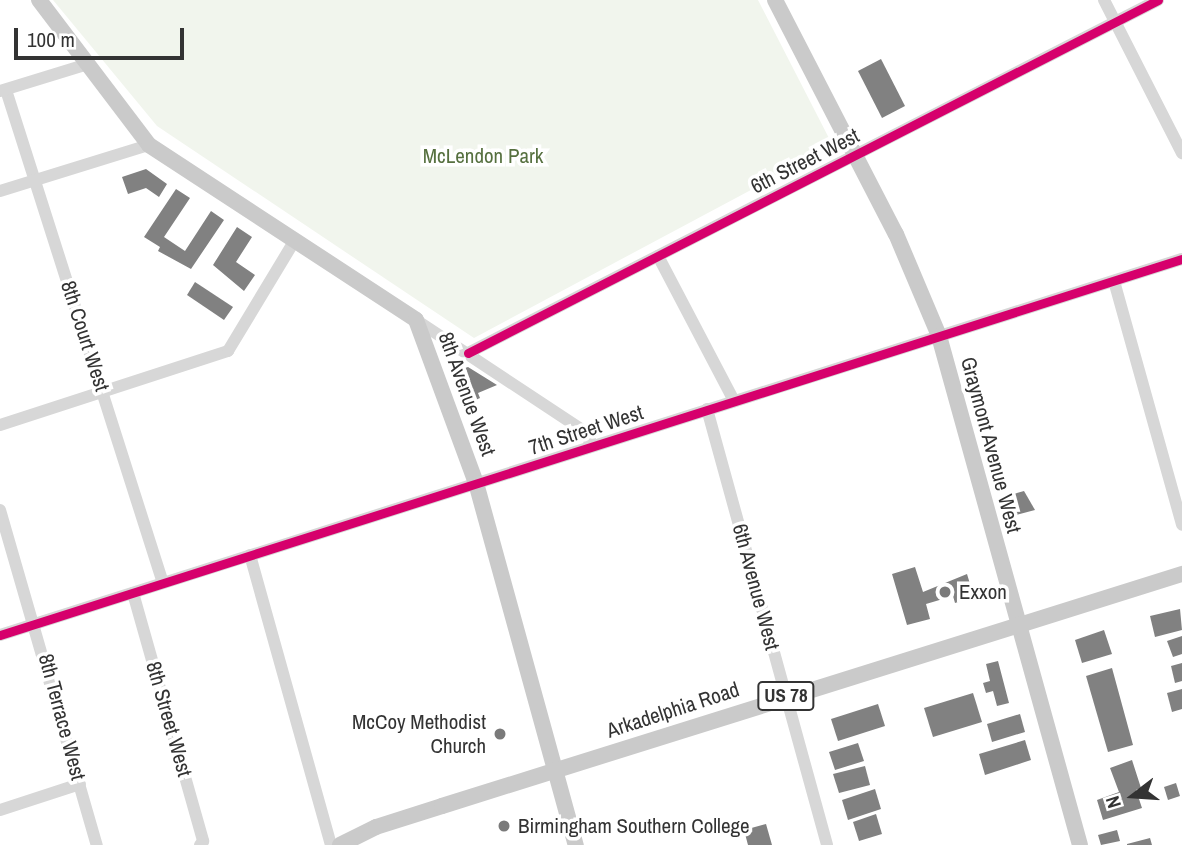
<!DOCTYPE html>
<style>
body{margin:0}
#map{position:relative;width:1182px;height:845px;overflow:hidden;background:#fff;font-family:"Archivo Narrow",sans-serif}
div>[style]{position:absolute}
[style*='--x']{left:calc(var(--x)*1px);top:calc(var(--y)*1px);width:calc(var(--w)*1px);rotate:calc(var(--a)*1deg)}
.green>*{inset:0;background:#f1f5ed}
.building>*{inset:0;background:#818181}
.minor>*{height:12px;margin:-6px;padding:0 6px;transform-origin:6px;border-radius:6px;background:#d7d7d7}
.major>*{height:16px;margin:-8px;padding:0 8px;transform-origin:8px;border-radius:8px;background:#cacaca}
.cycleway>*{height:9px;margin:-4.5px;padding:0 4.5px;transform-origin:4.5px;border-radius:4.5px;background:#d6006c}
.dots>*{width:19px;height:19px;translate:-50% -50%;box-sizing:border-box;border:4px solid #fff;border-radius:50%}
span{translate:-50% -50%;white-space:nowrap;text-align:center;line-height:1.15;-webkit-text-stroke:7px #fff;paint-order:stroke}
.shield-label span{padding:2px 5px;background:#fff;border:2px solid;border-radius:5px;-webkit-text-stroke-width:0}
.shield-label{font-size:19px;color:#333;font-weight:700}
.park-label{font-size:21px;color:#56703f}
.street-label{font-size:21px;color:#333}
.poi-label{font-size:21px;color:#333}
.left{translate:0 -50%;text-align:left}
.right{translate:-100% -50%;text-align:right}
.north{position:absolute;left:1098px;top:761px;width:70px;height:70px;-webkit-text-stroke:5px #fff;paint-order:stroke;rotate:253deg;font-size:19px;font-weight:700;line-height:28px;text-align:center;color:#333}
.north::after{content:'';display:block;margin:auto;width:24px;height:32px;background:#333;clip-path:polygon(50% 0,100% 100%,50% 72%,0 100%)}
.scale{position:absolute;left:14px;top:28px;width:170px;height:32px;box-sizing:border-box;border:4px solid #333;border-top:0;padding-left:9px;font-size:21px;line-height:24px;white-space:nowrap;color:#333;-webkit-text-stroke:5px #fff;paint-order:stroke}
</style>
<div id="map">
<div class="green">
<div style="clip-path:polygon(53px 0,758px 0,833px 146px,474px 338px,157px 126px)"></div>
</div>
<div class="building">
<div style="clip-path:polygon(881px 59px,905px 106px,882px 118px,858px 71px)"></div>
<div style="clip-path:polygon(146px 169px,167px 184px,159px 197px,146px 188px,128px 194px,122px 177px)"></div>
<div style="clip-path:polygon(176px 189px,190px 198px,164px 237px,185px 251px,211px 211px,224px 220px,191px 269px,158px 251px,160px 247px,144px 237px)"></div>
<div style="clip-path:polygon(237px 227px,252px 237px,236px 262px,255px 275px,244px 291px,213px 265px)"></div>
<div style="clip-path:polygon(195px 282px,233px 307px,224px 320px,187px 295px)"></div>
<div style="clip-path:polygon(468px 367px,497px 385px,478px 393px,480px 398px,471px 402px,469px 397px,464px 399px,453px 372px)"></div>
<div style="clip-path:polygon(1024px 491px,1035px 510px,1016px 515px,1010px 495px)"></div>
<div style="clip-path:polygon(915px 567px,923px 592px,967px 574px,974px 597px,955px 603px,953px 596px,926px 604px,930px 619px,907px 625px,892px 574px)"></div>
<div style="clip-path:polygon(1180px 609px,1182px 630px,1155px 637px,1150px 616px)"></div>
<div style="clip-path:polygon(1104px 630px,1112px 654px,1082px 663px,1075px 640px)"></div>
<div style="clip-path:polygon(1182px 636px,1182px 654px,1173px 657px,1167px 641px)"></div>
<div style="clip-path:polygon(998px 661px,1009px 703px,997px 706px,993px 691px,986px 693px,983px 683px,990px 681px,986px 664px)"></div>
<div style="clip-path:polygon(1182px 663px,1182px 681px,1175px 683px,1171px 666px)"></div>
<div style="clip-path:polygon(1112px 668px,1133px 745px,1108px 752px,1086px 676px)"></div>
<div style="clip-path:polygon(1182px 689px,1182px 709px,1172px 712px,1167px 693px)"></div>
<div style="clip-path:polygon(973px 693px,982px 722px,933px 737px,924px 708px)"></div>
<div style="clip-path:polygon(878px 704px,885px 726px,838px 741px,831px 719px)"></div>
<div style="clip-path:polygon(1020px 714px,1025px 732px,992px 742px,987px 724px)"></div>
<div style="clip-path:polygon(1025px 740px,1031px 760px,985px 775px,979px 754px)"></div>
<div style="clip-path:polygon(858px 743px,864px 761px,835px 770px,829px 752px)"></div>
<div style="clip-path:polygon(1132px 760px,1141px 788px,1136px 790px,1142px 808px,1103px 820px,1097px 800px,1119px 792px,1110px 768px)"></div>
<div style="clip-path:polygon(865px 766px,870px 785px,839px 793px,833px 774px)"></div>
<div style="clip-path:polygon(1176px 783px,1180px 796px,1168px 800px,1164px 787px)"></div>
<div style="clip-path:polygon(875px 789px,881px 809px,848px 820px,842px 800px)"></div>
<div style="clip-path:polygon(876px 814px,882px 834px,859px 841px,853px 822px)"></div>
<div style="clip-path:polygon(766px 824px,772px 845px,748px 845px,744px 830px)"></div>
<div style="clip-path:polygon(1117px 830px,1120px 841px,1101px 845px,1098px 835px)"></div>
<div style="clip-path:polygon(1150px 838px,1152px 845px,1127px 845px,1127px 844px)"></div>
</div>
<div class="minor">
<div style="--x:1104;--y:0;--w:172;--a:63"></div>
<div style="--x:6;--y:90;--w:517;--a:72.34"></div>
<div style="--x:0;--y:91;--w:92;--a:-17.1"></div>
<div style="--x:0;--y:191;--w:156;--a:-17.2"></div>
<div style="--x:658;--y:256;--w:164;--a:62.3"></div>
<div style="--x:1114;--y:281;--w:253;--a:74.4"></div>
<div style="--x:416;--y:320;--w:209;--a:33.5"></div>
<div style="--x:590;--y:435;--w:12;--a:95"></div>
<div style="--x:468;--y:353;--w:775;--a:-27.09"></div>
<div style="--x:707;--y:409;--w:452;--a:74.6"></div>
<div style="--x:0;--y:425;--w:240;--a:-18"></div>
<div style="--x:228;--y:351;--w:130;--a:-58.9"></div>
<div style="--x:0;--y:510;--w:349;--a:73.9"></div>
<div style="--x:250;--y:555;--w:301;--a:74.4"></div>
<div style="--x:133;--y:593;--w:258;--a:74.2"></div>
<div style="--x:203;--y:841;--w:5;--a:127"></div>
<div style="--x:0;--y:635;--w:1240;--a:-17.65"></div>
<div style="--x:0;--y:810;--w:84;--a:-18"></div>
</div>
<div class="major">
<div style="--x:39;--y:0;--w:182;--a:52.8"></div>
<div style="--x:149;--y:145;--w:319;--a:33.2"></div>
<div style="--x:416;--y:320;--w:174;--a:69.8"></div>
<div style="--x:476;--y:483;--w:376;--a:74.6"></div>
<div style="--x:775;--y:0;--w:263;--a:62.7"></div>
<div style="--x:896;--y:234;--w:111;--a:67.1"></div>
<div style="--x:939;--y:336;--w:528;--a:74.52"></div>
<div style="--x:340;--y:845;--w:40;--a:-26.6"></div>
<div style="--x:376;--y:827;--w:69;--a:-17.7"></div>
<div style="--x:442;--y:806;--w:776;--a:-17.41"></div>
</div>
<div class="cycleway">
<div style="--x:468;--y:353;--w:775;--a:-27.09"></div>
<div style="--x:0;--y:635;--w:1240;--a:-17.65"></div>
</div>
<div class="dots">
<div style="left:945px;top:592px;background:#7a7a7a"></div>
<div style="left:500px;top:734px;background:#7a7a7a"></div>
<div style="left:504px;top:826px;background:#7a7a7a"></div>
</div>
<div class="shield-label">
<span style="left:786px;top:696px">US 78</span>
</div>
<div class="park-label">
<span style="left:483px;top:156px">McLendon Park</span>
</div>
<div class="street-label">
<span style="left:805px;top:161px;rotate:-27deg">6th Street West</span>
<span style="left:85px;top:336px;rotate:72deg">8th Court West</span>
<span style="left:467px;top:394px;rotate:70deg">8th Avenue West</span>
<span style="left:586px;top:430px;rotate:-18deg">7th Street West</span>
<span style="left:991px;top:445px;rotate:75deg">Graymont Avenue West</span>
<span style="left:756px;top:587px;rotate:75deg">6th Avenue West</span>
<span style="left:673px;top:710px;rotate:-18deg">Arkadelphia Road</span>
<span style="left:62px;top:717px;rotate:75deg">8th Terrace West</span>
<span style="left:169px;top:719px;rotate:74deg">8th Street West</span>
</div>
<div class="poi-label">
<span class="left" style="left:959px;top:592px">Exxon</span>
<span class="right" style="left:486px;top:734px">McCoy Methodist<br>Church</span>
<span class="left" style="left:518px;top:826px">Birmingham Southern College</span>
</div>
<div class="north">N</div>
<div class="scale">100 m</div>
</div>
